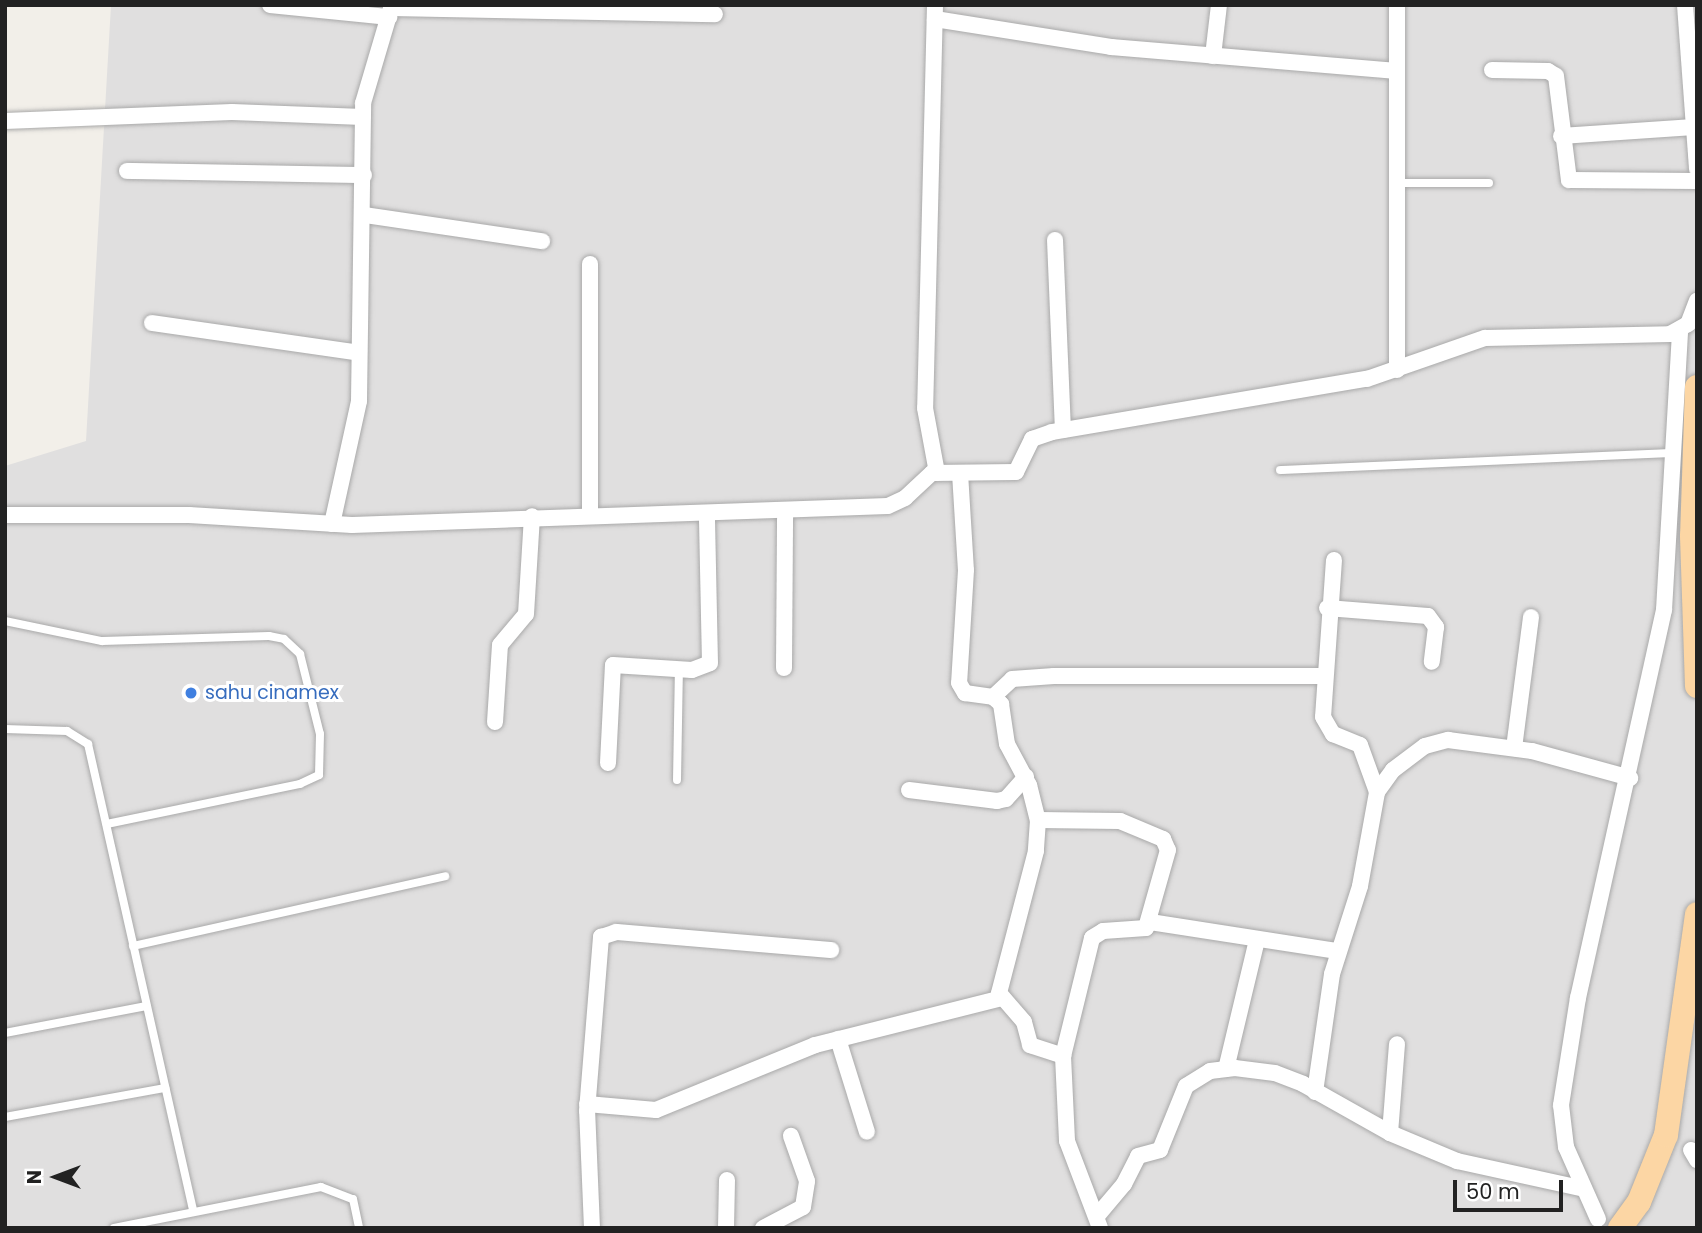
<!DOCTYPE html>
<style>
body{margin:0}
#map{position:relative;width:1702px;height:1233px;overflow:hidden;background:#f2efe9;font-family:Poppins,sans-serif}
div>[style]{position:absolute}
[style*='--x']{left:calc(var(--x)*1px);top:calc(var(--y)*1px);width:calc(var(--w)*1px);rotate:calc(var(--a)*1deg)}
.residential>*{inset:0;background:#e0dfdf}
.roads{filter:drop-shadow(0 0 2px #a9a9a9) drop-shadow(0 0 2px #a9a9a9)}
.service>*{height:8px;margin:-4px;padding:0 4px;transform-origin:4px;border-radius:4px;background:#fff}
.minor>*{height:16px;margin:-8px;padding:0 8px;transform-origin:8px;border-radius:8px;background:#fff}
.primary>*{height:24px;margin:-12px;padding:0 12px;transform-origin:12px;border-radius:12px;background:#fcd6a4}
.dots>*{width:19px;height:19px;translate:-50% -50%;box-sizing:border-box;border:4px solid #fff;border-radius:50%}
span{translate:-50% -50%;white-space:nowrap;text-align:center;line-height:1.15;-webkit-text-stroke:6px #fff;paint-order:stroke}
.shop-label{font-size:19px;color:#366cbe}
.left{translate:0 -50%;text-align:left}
.frame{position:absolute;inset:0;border:7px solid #222;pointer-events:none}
.north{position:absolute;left:21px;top:1142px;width:70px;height:70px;-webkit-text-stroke:5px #fff;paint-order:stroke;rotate:270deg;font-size:19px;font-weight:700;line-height:28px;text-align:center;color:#222}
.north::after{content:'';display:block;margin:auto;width:24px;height:32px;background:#222;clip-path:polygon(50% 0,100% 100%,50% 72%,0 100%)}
.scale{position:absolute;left:1453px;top:1180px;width:110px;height:32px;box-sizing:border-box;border:4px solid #222;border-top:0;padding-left:9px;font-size:21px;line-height:24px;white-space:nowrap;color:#222;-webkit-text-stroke:5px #fff;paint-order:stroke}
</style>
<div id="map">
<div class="residential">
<div style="clip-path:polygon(111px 5px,1697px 5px,1697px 1228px,5px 1228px,5px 466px,86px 441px)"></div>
</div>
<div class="roads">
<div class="service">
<div style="--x:1396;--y:183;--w:93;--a:0"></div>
<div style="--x:1280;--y:470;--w:393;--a:-2.5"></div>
<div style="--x:5;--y:621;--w:99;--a:11.7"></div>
<div style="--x:102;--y:641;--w:167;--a:-1.7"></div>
<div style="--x:269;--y:636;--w:15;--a:11"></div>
<div style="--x:284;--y:639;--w:22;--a:43"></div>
<div style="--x:300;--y:654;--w:82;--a:76"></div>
<div style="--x:320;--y:734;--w:41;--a:91.4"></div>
<div style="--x:319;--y:775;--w:21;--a:155"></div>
<div style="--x:300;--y:784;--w:197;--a:168.3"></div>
<div style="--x:5;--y:729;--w:62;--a:1.8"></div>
<div style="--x:67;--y:731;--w:25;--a:32"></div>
<div style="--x:88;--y:744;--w:478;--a:77.3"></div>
<div style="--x:677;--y:780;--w:111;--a:-89"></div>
<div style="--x:133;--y:946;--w:320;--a:-12.6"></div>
<div style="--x:5;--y:1033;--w:144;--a:-10.8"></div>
<div style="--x:5;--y:1117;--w:163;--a:-10.3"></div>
<div style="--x:114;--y:1228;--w:211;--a:-11.2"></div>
<div style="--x:321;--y:1187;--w:34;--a:21"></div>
<div style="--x:353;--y:1199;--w:30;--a:78"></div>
</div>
<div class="minor">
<div style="--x:270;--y:5;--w:120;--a:5.8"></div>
<div style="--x:935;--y:5;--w:403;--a:91.4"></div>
<div style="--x:925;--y:408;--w:66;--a:79.5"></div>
<div style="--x:1685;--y:5;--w:164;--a:85.8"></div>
<div style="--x:391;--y:8;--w:324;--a:1.1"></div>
<div style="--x:935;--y:19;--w:178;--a:9"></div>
<div style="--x:1111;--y:47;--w:287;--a:4.8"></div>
<div style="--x:1213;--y:56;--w:51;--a:-83.3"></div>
<div style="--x:1492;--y:70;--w:56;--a:1"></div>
<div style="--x:1548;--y:71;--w:9;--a:32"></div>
<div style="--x:1556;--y:76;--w:105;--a:82.9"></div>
<div style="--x:1569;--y:180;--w:128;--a:0.4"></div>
<div style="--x:5;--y:121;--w:227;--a:-2.3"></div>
<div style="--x:232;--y:112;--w:131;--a:2.2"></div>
<div style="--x:1561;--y:136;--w:133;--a:-3.9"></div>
<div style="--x:127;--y:171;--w:237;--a:1"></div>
<div style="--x:365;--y:215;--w:179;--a:8.4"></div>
<div style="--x:1055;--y:240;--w:190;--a:87.6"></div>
<div style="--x:590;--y:264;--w:252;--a:90"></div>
<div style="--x:152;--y:323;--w:209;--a:8.2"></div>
<div style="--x:1397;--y:370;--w:365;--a:-90"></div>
<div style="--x:960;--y:473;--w:97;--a:86.5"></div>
<div style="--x:966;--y:570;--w:113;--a:93.5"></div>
<div style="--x:959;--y:683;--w:12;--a:59"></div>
<div style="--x:965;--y:693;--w:28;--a:8"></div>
<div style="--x:993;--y:697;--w:11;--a:41"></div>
<div style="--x:1001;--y:704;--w:40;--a:81.5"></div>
<div style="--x:1007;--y:744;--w:47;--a:61.8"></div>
<div style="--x:1029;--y:785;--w:36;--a:76"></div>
<div style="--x:1038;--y:820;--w:31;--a:94"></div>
<div style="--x:1036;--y:851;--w:147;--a:104.6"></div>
<div style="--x:999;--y:993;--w:38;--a:49"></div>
<div style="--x:1024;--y:1022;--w:24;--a:75"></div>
<div style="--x:1030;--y:1045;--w:35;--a:18"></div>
<div style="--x:5;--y:515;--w:184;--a:0"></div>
<div style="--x:189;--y:515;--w:163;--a:3.5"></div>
<div style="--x:352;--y:525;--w:536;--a:-2.03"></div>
<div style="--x:888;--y:506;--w:19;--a:-25"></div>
<div style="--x:905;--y:498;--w:37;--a:-43"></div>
<div style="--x:932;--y:473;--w:84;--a:-0.7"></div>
<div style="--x:1016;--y:472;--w:37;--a:-64"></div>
<div style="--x:1032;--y:439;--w:21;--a:-19"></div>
<div style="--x:1052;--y:432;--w:319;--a:-9.6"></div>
<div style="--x:1367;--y:379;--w:125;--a:-19.2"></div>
<div style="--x:1485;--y:338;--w:185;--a:-1.2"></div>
<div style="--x:1670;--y:334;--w:21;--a:-29"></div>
<div style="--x:1688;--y:324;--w:25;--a:-69"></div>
<div style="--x:332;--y:524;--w:126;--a:-77.6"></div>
<div style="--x:359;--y:401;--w:298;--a:-89.2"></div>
<div style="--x:363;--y:103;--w:102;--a:-73.5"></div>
<div style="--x:1334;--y:560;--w:157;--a:94"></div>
<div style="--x:1323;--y:717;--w:20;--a:60"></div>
<div style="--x:1333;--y:734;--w:29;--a:22"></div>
<div style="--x:1360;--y:745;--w:50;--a:70.1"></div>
<div style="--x:1327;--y:608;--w:101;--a:4.5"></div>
<div style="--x:1428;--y:616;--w:14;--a:54"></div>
<div style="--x:1436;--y:627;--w:35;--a:97"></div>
<div style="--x:784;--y:668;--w:155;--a:-89.6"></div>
<div style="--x:993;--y:697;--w:26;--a:-43"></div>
<div style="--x:1012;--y:679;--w:42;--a:-4.1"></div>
<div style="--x:1054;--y:676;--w:267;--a:0"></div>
<div style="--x:495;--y:722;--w:77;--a:-86.3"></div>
<div style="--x:500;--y:645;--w:40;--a:-50"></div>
<div style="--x:526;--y:614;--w:98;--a:-86.5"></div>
<div style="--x:1514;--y:748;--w:132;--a:-82.6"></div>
<div style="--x:608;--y:763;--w:98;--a:-87.1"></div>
<div style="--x:613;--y:665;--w:79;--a:3.6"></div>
<div style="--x:692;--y:670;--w:19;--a:-21"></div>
<div style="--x:710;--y:663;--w:148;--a:-91.2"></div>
<div style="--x:909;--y:790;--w:89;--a:7.1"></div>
<div style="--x:997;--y:801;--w:9;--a:-13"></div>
<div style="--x:1006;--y:799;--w:30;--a:-48"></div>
<div style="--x:1038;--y:820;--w:82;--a:0.7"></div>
<div style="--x:1120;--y:821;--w:47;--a:22.7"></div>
<div style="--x:1163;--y:839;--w:12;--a:66"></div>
<div style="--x:1168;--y:850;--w:81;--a:105.8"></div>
<div style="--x:1146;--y:928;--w:43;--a:176"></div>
<div style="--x:1103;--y:931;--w:13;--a:148"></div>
<div style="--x:1092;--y:938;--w:122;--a:103.8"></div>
<div style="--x:1063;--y:1056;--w:85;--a:87.3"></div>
<div style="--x:1067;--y:1141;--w:93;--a:69.2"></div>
<div style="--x:1150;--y:922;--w:190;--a:8.8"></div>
<div style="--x:838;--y:1039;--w:97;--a:72.7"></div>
<div style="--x:1226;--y:1069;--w:133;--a:-76.5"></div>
<div style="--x:1315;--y:1092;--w:119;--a:-81.8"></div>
<div style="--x:1332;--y:974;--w:92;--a:-72.3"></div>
<div style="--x:1360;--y:886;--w:96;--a:-79.7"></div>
<div style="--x:1377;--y:792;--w:27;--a:-54"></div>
<div style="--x:1393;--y:770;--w:40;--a:-37"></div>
<div style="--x:1425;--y:746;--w:24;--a:-15"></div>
<div style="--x:1448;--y:740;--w:85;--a:7.5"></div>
<div style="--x:1532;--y:751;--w:102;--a:15.4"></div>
<div style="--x:587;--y:1104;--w:69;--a:5"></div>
<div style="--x:656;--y:1110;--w:172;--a:-22.2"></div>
<div style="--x:815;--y:1045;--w:193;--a:-14.1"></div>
<div style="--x:1390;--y:1133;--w:89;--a:-85.5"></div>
<div style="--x:1691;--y:1150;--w:12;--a:59"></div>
<div style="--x:1097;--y:1216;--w:42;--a:-49.8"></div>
<div style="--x:1124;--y:1184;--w:31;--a:-63"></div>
<div style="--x:1138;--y:1156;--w:23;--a:-15"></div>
<div style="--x:1160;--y:1150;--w:69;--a:-67.9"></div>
<div style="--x:1186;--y:1086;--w:28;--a:-32"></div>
<div style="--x:1210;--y:1071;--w:25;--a:-7"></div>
<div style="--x:1235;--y:1068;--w:40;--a:7.1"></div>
<div style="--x:1275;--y:1073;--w:30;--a:21"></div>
<div style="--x:1303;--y:1084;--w:100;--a:29.4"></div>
<div style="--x:1390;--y:1133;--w:73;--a:22.7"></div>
<div style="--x:1457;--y:1161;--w:126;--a:12.4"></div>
<div style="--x:1598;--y:1219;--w:79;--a:-114"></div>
<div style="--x:1566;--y:1147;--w:42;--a:-96.8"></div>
<div style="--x:1561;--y:1105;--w:108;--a:-81"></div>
<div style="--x:1578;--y:998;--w:397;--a:-77.5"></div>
<div style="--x:1664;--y:610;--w:279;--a:-86.7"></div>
<div style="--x:592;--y:1228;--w:117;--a:-92.4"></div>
<div style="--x:587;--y:1111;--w:175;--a:-85.4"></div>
<div style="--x:601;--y:937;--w:16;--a:-18"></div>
<div style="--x:616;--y:932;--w:216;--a:4.8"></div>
<div style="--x:726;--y:1228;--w:48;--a:-88.8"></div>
<div style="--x:763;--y:1228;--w:45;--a:-27.7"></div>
<div style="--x:803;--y:1207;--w:26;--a:-81"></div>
<div style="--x:807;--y:1181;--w:48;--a:-109.6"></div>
</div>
<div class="primary">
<div style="--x:1697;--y:387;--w:149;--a:91.9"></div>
<div style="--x:1692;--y:536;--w:150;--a:88.1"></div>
<div style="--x:1620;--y:1228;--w:32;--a:-54"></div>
<div style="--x:1639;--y:1202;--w:72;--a:-68.1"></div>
<div style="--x:1666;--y:1135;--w:223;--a:-82"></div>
</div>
</div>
<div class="dots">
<div style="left:191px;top:693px;background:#3f7fe0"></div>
</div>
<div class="shop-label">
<span class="left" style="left:205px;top:693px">sahu cinamex</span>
</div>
<div class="frame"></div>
<div class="north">N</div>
<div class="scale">50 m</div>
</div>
